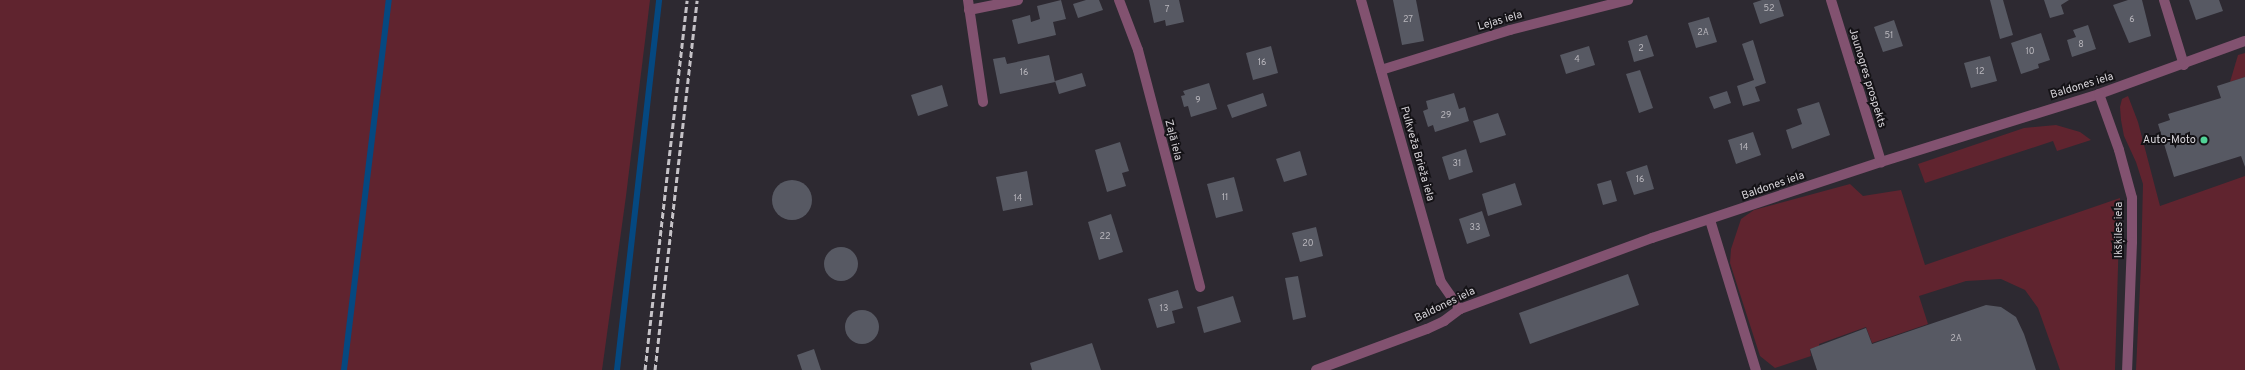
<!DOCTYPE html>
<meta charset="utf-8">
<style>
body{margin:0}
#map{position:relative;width:2245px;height:370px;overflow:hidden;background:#2d2931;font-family:Overpass,sans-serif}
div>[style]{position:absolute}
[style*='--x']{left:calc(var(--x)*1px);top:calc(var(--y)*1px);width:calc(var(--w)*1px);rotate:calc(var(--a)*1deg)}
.green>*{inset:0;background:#60242f}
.stream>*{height:5.5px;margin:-2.75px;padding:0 2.75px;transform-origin:2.75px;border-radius:2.75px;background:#054880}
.building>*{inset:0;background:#575963}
.round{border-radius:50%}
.minor>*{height:10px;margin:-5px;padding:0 5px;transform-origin:5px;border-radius:5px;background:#825270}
.tertiary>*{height:10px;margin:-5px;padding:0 5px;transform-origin:5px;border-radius:5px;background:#825270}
.rail>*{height:3px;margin-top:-1.5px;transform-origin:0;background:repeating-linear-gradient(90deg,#c5c2c7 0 6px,transparent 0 9px)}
.dots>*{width:11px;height:11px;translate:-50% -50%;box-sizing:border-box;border:2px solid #141216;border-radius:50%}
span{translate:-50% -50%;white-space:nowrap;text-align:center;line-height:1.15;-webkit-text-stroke:4px #141216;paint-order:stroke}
.number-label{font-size:9px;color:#b8b6bc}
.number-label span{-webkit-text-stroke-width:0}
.street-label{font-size:11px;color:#d8d5da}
.poi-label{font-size:11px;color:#d8d5da}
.right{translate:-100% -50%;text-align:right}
</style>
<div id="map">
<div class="green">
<div style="clip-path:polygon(0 0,650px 0,626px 196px,602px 370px,0 370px)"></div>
<div style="clip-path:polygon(2245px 53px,2245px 77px,2230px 82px,2238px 55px)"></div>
<div style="clip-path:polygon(2128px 96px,2138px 122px,2160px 206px,2245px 176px,2245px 370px,2136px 370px,2141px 265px,2143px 184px,2136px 162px,2124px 136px,2121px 120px,2120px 107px,2122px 99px)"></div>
<div style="clip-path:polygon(2056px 125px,2080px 132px,2091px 140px,2057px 151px,2053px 141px,1925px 183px,1918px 164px,2024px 128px)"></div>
<div style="clip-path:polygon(1850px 184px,1863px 196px,1901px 190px,1925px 265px,2120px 198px,2115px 370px,2060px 370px,2038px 308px,2025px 290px,2001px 279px,1966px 281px,1919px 296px,1928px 324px,1872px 343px,1866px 327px,1819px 344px,1819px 346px,1810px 349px,1811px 356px,1775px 368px,1760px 356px,1730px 263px,1731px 249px,1741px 219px,1754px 210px)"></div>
</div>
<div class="stream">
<div style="--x:344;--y:370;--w:373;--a:-83.1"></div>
<div style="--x:617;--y:370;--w:372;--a:-83.5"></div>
</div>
<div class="building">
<div style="clip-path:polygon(1061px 0,1066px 19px,1053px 22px,1056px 35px,1018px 44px,1012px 20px,1030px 15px,1031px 22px,1040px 19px,1037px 6px)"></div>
<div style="clip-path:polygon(1086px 0,1099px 0,1103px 10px,1078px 18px,1073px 4px)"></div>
<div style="clip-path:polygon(1149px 0,1179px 0,1184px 22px,1166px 26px,1165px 20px,1154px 23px)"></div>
<div style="clip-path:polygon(1393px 0,1416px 0,1424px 41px,1402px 45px)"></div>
<div style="clip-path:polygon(1762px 0,1779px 0,1784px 16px,1760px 24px,1753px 3px)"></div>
<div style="clip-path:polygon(1990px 0,2003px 0,2013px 35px,2000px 39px)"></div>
<div style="clip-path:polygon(2044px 0,2069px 0,2061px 5px,2064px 14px,2050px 18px)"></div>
<div style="clip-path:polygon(2128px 0,2142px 0,2151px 36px,2129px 43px,2113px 5px)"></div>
<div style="clip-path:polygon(2189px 0,2219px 0,2223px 11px,2196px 20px)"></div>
<div style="clip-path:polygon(1709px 17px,1717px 42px,1696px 48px,1688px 23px)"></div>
<div style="clip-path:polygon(1894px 20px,1903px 46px,1883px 52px,1874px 27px)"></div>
<div style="clip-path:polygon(2088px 25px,2096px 49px,2072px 57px,2067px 40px,2076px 37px,2073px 30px)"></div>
<div style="clip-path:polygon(2041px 33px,2050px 60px,2038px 64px,2039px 68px,2021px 74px,2011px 43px)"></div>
<div style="clip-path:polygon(1647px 35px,1654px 56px,1634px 62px,1628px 41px)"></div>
<div style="clip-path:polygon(1753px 40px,1766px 83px,1755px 87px,1760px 101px,1743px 106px,1737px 86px,1754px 80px,1742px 44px)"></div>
<div style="clip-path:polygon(1271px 46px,1278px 73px,1253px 80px,1246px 53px)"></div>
<div style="clip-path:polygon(1589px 46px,1595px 65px,1566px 74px,1560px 55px)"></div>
<div style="clip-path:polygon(1049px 55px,1055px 82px,1000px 94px,993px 59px,1005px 57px,1007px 64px)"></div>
<div style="clip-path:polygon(1990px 56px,1997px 81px,1971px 88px,1964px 63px)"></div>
<div style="clip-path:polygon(1640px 70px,1653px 108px,1639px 113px,1626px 74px)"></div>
<div style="clip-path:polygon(1082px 73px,1086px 86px,1059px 94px,1055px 81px)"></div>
<div style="clip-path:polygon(2245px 77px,2245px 167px,2241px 156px,2174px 177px,2158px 124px,2170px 120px,2168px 114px,2221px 98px,2217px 86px)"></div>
<div style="clip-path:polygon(1209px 83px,1217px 109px,1191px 117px,1188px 106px,1184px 107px,1181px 96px,1185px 95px,1183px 91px)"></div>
<div style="clip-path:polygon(942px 85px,948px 106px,918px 116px,911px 95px)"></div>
<div style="clip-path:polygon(1727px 91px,1731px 103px,1714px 109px,1709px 97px)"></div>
<div style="clip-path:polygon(1263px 93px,1267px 106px,1232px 118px,1227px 105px)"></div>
<div style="clip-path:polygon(1454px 93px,1459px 109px,1465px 107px,1469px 121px,1435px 132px,1433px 125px,1428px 127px,1423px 111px,1428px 109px,1426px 101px)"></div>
<div style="clip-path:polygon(1819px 102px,1830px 135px,1792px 149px,1786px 130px,1802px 124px,1797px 109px)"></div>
<div style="clip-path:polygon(1498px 113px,1506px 135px,1480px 143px,1473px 121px)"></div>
<div style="clip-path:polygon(1753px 132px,1761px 155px,1736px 164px,1728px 140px)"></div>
<div style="clip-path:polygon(1120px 142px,1129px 171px,1122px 173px,1126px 186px,1107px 192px,1095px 150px)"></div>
<div style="clip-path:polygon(1466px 149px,1473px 172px,1449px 180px,1442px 157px)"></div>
<div style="clip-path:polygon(1300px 151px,1307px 175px,1284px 182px,1276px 159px)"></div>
<div style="clip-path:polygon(1647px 165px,1654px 189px,1634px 195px,1626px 172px)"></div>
<div style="clip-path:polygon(1027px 171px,1033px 205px,1003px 211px,996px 177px)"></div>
<div style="clip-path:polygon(1234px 177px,1243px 211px,1216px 218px,1207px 184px)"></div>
<div class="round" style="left:772px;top:180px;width:40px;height:40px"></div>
<div style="clip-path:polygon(1611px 180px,1617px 201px,1603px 205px,1597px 184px)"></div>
<div style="clip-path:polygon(1515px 183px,1522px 205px,1488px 216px,1482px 194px)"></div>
<div style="clip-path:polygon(1482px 211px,1490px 236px,1467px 244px,1459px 219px)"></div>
<div style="clip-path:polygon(1111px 214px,1123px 252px,1099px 260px,1088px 222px)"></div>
<div style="clip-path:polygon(1316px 227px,1323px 256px,1300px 262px,1292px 233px)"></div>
<div class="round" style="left:824px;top:247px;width:34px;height:34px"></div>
<div style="clip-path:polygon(1628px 274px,1639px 305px,1530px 344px,1519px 313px)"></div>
<div style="clip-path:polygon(1298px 276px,1306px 317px,1293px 320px,1285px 278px)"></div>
<div style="clip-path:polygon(1178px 290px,1183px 308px,1172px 311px,1175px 323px,1157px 328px,1148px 299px)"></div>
<div style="clip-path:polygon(1233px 296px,1241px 322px,1204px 333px,1197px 307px)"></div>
<div style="clip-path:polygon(1986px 305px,2001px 307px,2016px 317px,2024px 334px,2036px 370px,1817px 370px,1810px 349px,1866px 328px,1872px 344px)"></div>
<div class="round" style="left:845px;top:310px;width:34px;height:34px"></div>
<div style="clip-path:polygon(1092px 343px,1101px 370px,1032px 370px,1030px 363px)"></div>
<div style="clip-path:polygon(814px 349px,821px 370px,802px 370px,797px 355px)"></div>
</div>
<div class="minor">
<div style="--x:968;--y:0;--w:103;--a:81.6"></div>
<div style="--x:1119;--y:0;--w:53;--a:69.2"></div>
<div style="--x:1138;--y:50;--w:245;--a:75.3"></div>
<div style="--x:2164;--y:0;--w:68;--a:72.9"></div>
<div style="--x:969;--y:10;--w:50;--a:-11.5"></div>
<div style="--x:1381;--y:70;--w:135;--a:-17.2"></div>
<div style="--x:1510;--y:30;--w:122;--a:-14.3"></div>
<div style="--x:2099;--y:94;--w:155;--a:-20"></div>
<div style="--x:1710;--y:220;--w:157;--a:73"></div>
<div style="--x:1316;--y:370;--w:118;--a:-20.3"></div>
<div style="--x:1427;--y:329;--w:19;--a:-25"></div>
<div style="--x:1444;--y:321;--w:20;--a:-37"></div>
</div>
<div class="tertiary">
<div style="--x:1361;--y:0;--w:293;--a:74.2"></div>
<div style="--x:1441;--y:282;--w:33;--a:55"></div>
<div style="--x:1460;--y:309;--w:205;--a:-20.3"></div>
<div style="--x:1652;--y:238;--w:241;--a:-18.4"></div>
<div style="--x:1881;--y:162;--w:228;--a:-17.3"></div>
<div style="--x:2099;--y:94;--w:59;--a:70.3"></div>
<div style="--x:2119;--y:150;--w:50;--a:74.8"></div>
<div style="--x:2132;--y:198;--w:44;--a:90"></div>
<div style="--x:2132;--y:242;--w:128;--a:92.2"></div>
<div style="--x:1831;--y:0;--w:170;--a:72.8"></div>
</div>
<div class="rail">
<div style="--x:645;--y:370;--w:372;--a:-83.5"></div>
<div style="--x:655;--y:370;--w:372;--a:-83.5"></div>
</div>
<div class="dots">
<div style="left:2204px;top:140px;background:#51d397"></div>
</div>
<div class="number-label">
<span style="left:1769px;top:9px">52</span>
<span style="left:1167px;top:10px">7</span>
<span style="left:1408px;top:20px">27</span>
<span style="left:2132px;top:20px">6</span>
<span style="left:1703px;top:33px">2A</span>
<span style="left:1889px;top:36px">51</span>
<span style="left:2081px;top:45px">8</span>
<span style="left:1641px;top:49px">2</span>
<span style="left:2030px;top:52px">10</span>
<span style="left:1577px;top:60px">4</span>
<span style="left:1262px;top:63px">16</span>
<span style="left:1980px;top:72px">12</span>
<span style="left:1024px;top:73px">16</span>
<span style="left:1198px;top:101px">9</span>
<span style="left:1446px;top:116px">29</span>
<span style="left:1744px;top:148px">14</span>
<span style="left:1457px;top:164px">31</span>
<span style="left:1640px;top:180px">16</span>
<span style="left:1225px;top:198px">11</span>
<span style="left:1018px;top:199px">14</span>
<span style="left:1475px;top:228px">33</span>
<span style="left:1105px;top:237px">22</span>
<span style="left:1308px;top:244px">20</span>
<span style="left:1164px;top:309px">13</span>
<span style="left:1956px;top:339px">2A</span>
</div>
<div class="street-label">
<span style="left:1500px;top:21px;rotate:-16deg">Lejas iela</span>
<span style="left:1867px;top:78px;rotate:73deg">Jaunogres prospekts</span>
<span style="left:2082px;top:86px;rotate:-17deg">Baldones iela</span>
<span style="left:1173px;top:140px;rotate:76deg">Zaļā iela</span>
<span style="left:1417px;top:154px;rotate:74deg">Pulkveža Brieža iela</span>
<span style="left:1773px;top:186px;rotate:-19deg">Baldones iela</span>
<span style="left:2119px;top:230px;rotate:-90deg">Ikšķiles iela</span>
<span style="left:1445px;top:305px;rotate:-26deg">Baldones iela</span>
</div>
<div class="poi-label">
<span class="right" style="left:2196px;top:140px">Auto-Moto</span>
</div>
</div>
